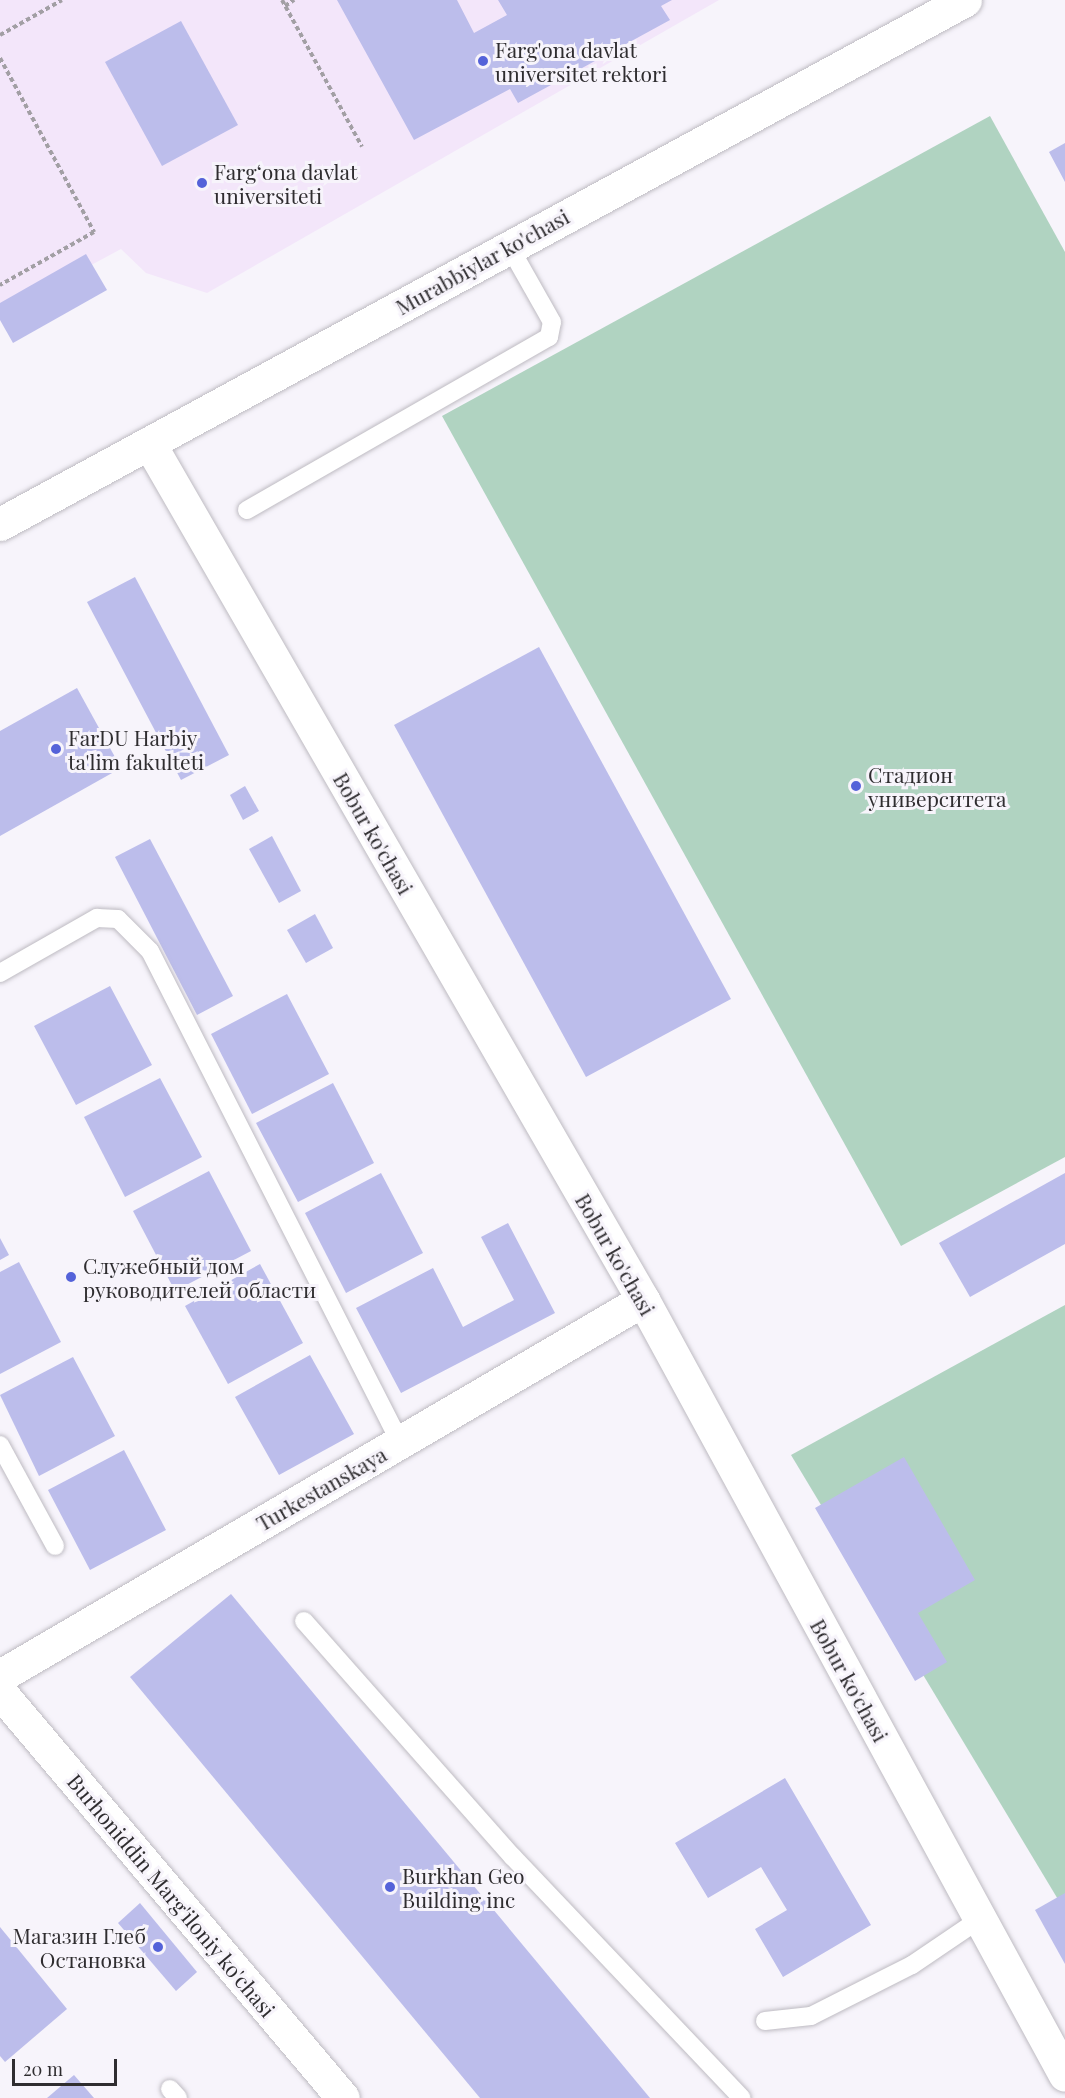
<!DOCTYPE html>
<meta charset="utf-8">
<style>
body{margin:0}
#map{position:relative;width:1065px;height:2098px;overflow:hidden;background:#f7f4fb;font-family:"Playfair Display",serif}
div>[style]{position:absolute}
[style*='--x']{left:calc(var(--x)*1px);top:calc(var(--y)*1px);width:calc(var(--w)*1px);rotate:calc(var(--a)*1deg)}
.education>*{inset:0;background:#f3e6fa}
.green>*{inset:0;background:#b0d3c1}
.building>*{inset:0;background:#bcbdeb}
.path>*{height:4px;margin-top:-2px;transform-origin:0;background:repeating-linear-gradient(90deg,#a29fa4 0 4.5px,transparent 0 7.5px)}
.roads{filter:drop-shadow(0 0 2px #bebbc2) drop-shadow(0 0 2px #bebbc2)}
.lane>*{height:18px;margin:-9px;padding:0 9px;transform-origin:9px;border-radius:9px;background:#fff}
.street>*{height:33px;margin:-16.5px;padding:0 16.5px;transform-origin:16.5px;border-radius:16.5px;background:#fff}
.secondary>*{height:33px;margin:-16.5px;padding:0 16.5px;transform-origin:16.5px;border-radius:16.5px;background:#fff}
.dots>*{width:16px;height:16px;translate:-50% -50%;box-sizing:border-box;border:3px solid #f7f4fb;border-radius:50%}
span{translate:-50% -50%;white-space:nowrap;text-align:center;line-height:1.15;-webkit-text-stroke:6px #f7f4fb;paint-order:stroke}
.poi-label{font-size:21px;color:#2f2d30}
.left{translate:0 -50%;text-align:left}
.right{translate:-100% -50%;text-align:right}
.street-label{font-size:21px;color:#2f2d30}
.scale{position:absolute;left:12px;top:2059px;width:105px;height:27px;box-sizing:border-box;border:3px solid #2f2d30;border-top:0;padding-left:8px;font-size:18px;line-height:21px;white-space:nowrap;color:#2f2d30;-webkit-text-stroke:4px #f7f4fb;paint-order:stroke}
</style>
<div id="map">
<div class="education">
<div style="clip-path:polygon(0 0,719px 0,207px 293px,146px 273px,121px 249px,0 314px)"></div>
</div>
<div class="green">
<div style="clip-path:polygon(990px 116px,1065px 252px,1065px 1157px,901px 1246px,442px 416px)"></div>
<div style="clip-path:polygon(1065px 1305px,1065px 1911px,791px 1455px)"></div>
</div>
<div class="building">
<div style="clip-path:polygon(337px 0,457px 0,474px 33px,507px 15px,498px 0,672px 0,661px 6px,670px 20px,518px 103px,510px 89px,414px 140px)"></div>
<div style="clip-path:polygon(181px 21px,238px 125px,162px 166px,105px 62px)"></div>
<div style="clip-path:polygon(1065px 143px,1065px 182px,1049px 152px)"></div>
<div style="clip-path:polygon(86px 254px,107px 290px,13px 343px,0 320px,0 303px)"></div>
<div style="clip-path:polygon(135px 577px,229px 755px,181px 780px,87px 602px)"></div>
<div style="clip-path:polygon(539px 647px,731px 999px,586px 1077px,394px 725px)"></div>
<div style="clip-path:polygon(77px 688px,121px 768px,0 836px,0 731px)"></div>
<div style="clip-path:polygon(245px 786px,259px 811px,243px 820px,230px 795px)"></div>
<div style="clip-path:polygon(272px 836px,301px 891px,279px 903px,249px 849px)"></div>
<div style="clip-path:polygon(150px 839px,233px 996px,197px 1015px,115px 857px)"></div>
<div style="clip-path:polygon(315px 914px,333px 948px,306px 963px,287px 930px)"></div>
<div style="clip-path:polygon(110px 986px,152px 1065px,76px 1105px,34px 1026px)"></div>
<div style="clip-path:polygon(287px 994px,329px 1074px,252px 1114px,211px 1034px)"></div>
<div style="clip-path:polygon(160px 1078px,202px 1157px,125px 1197px,84px 1117px)"></div>
<div style="clip-path:polygon(333px 1083px,374px 1163px,298px 1202px,256px 1123px)"></div>
<div style="clip-path:polygon(209px 1171px,251px 1251px,175px 1291px,133px 1211px)"></div>
<div style="clip-path:polygon(381px 1173px,423px 1253px,346px 1293px,305px 1213px)"></div>
<div style="clip-path:polygon(1065px 1173px,1065px 1244px,970px 1297px,939px 1243px)"></div>
<div style="clip-path:polygon(508px 1223px,555px 1313px,401px 1393px,356px 1308px,433px 1268px,463px 1327px,514px 1300px,481px 1237px)"></div>
<div style="clip-path:polygon(0 1238px,9px 1255px,0 1260px)"></div>
<div style="clip-path:polygon(19px 1262px,61px 1342px,0 1374px,0 1272px)"></div>
<div style="clip-path:polygon(260px 1264px,303px 1343px,228px 1384px,185px 1306px)"></div>
<div style="clip-path:polygon(310px 1355px,354px 1434px,279px 1475px,235px 1397px)"></div>
<div style="clip-path:polygon(73px 1357px,115px 1436px,39px 1476px,0 1395px)"></div>
<div style="clip-path:polygon(124px 1450px,166px 1530px,90px 1570px,48px 1490px)"></div>
<div style="clip-path:polygon(904px 1457px,975px 1580px,918px 1613px,947px 1662px,915px 1681px,815px 1508px)"></div>
<div style="clip-path:polygon(231px 1594px,650px 2098px,480px 2098px,130px 1677px)"></div>
<div style="clip-path:polygon(785px 1778px,871px 1925px,783px 1977px,755px 1929px,787px 1910px,761px 1867px,708px 1898px,675px 1843px)"></div>
<div style="clip-path:polygon(1065px 1893px,1065px 1964px,1035px 1910px)"></div>
<div style="clip-path:polygon(140px 1903px,197px 1972px,176px 1991px,118px 1923px)"></div>
<div style="clip-path:polygon(0 1927px,67px 2009px,5px 2062px,0 2056px)"></div>
<div style="clip-path:polygon(74px 2075px,94px 2098px,47px 2098px)"></div>
</div>
<div class="path">
<div style="--x:282;--y:0;--w:167;--a:61.4"></div>
<div style="--x:285;--y:6;--w:11;--a:-34"></div>
<div style="--x:0;--y:35;--w:71;--a:-29.4"></div>
<div style="--x:0;--y:58;--w:198;--a:61.6"></div>
<div style="--x:94;--y:232;--w:108;--a:150.6"></div>
</div>
<div class="roads">
<div class="lane">
<div style="--x:247;--y:510;--w:348;--a:-29.8"></div>
<div style="--x:549;--y:337;--w:15;--a:-79"></div>
<div style="--x:552;--y:322;--w:87;--a:-119.5"></div>
<div style="--x:0;--y:973;--w:112;--a:-29.6"></div>
<div style="--x:97;--y:918;--w:21;--a:3"></div>
<div style="--x:118;--y:919;--w:45;--a:45"></div>
<div style="--x:150;--y:951;--w:551;--a:63.02"></div>
<div style="--x:0;--y:1445;--w:115;--a:61.4"></div>
<div style="--x:304;--y:1621;--w:315;--a:48.5"></div>
<div style="--x:513;--y:1857;--w:332;--a:46.5"></div>
<div style="--x:765;--y:2021;--w:46;--a:-6.2"></div>
<div style="--x:811;--y:2016;--w:113;--a:-26.8"></div>
<div style="--x:912;--y:1965;--w:82;--a:-34.1"></div>
<div style="--x:170;--y:2089;--w:12;--a:48"></div>
</div>
<div class="street">
<div style="--x:149;--y:443;--w:989;--a:60.04"></div>
<div style="--x:643;--y:1300;--w:882;--a:61.43"></div>
<div style="--x:0;--y:1676;--w:745;--a:-30.32"></div>
</div>
<div class="secondary">
<div style="--x:0;--y:524;--w:1098;--a:-28.5"></div>
<div style="--x:0;--y:1692;--w:531;--a:49.81"></div>
</div>
</div>
<div class="dots">
<div style="left:483px;top:61px;background:#5462d9"></div>
<div style="left:202px;top:183px;background:#5462d9"></div>
<div style="left:56px;top:749px;background:#5462d9"></div>
<div style="left:856px;top:786px;background:#5462d9"></div>
<div style="left:71px;top:1277px;background:#5462d9"></div>
<div style="left:390px;top:1887px;background:#5462d9"></div>
<div style="left:158px;top:1947px;background:#5462d9"></div>
</div>
<div class="poi-label">
<span class="left" style="left:495px;top:61px">Farg'ona davlat<br>universitet rektori</span>
<span class="left" style="left:214px;top:183px">Fargʻona davlat<br>universiteti</span>
<span class="left" style="left:68px;top:749px">FarDU Harbiy<br>ta'lim fakulteti</span>
<span class="left" style="left:868px;top:786px">Стадион<br>университета</span>
<span class="left" style="left:83px;top:1277px">Служебный дом<br>руководителей области</span>
<span class="left" style="left:402px;top:1887px">Burkhan Geo<br>Building inc</span>
<span class="right" style="left:146px;top:1947px">Магазин Глеб<br>Остановка</span>
</div>
<div class="street-label">
<span style="left:482px;top:261px;rotate:-29deg">Murabbiylar ko'chasi</span>
<span style="left:374px;top:833px;rotate:60deg">Bobur ko'chasi</span>
<span style="left:616px;top:1254px;rotate:60deg">Bobur ko'chasi</span>
<span style="left:321px;top:1488px;rotate:-30deg">Turkestanskaya</span>
<span style="left:850px;top:1680px;rotate:61deg">Bobur ko'chasi</span>
<span style="left:172px;top:1895px;rotate:50deg">Burhoniddin Marg'iloniy ko'chasi</span>
</div>
<div class="scale">20 m</div>
</div>
